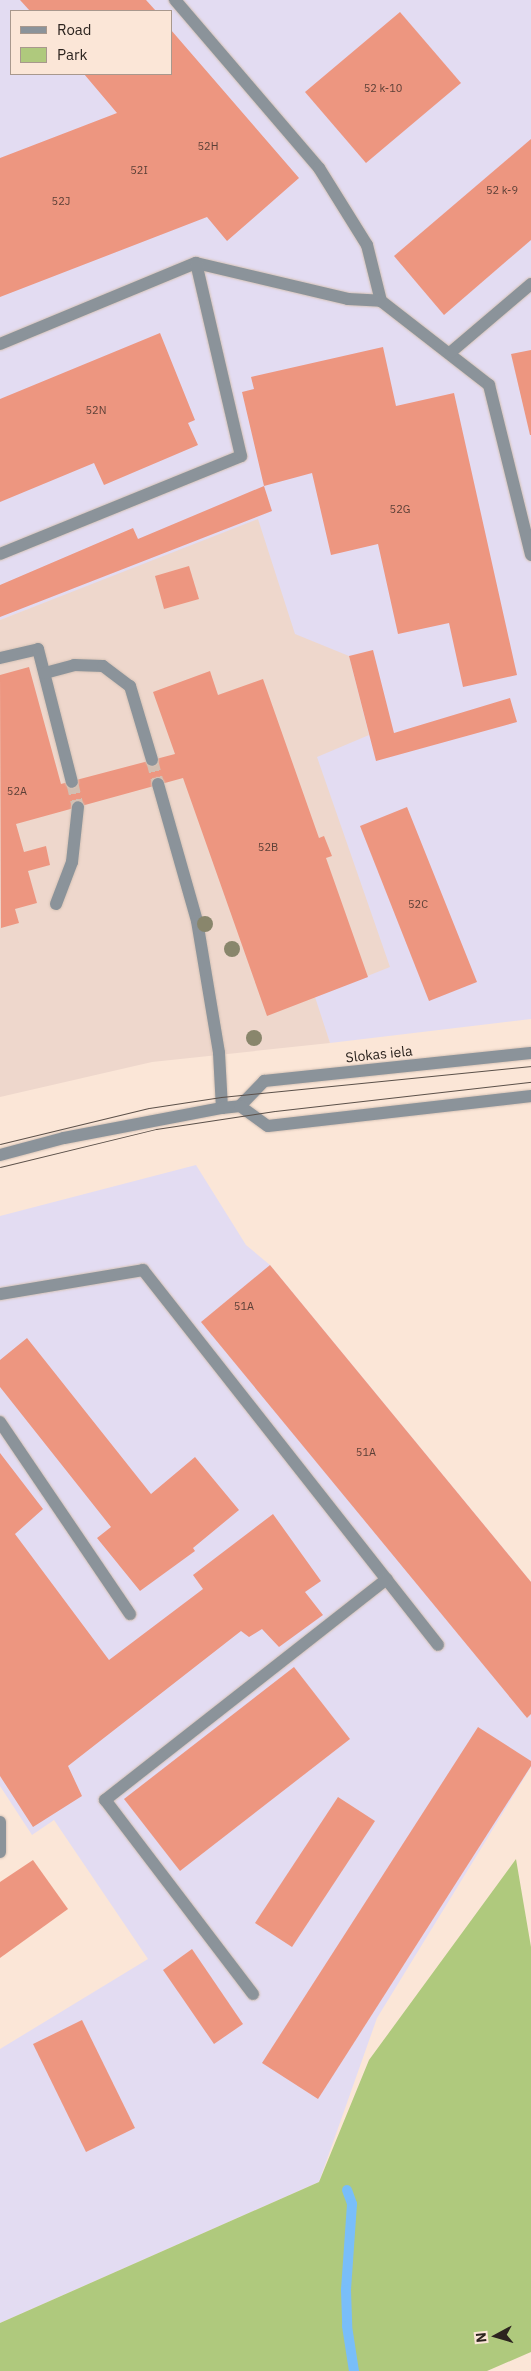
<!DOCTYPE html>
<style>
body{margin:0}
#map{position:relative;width:531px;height:2371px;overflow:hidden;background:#fbe6d7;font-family:"IBM Plex Sans",sans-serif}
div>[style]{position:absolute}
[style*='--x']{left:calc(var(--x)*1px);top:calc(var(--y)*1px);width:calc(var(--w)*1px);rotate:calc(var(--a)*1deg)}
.industrial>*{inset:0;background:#e3dcf2}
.education>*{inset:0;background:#eed7cc}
.green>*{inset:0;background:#afc97d}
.stream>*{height:10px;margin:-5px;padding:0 5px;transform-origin:5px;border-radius:5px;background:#79bef9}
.building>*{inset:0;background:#ed9680}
.minor-tunnel>*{height:12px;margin-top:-6px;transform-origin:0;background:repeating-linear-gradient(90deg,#d2bfb2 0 12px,transparent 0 18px)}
.roads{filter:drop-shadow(0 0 1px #d6c3b6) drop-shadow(0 0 1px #d6c3b6)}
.minor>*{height:12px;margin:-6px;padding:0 6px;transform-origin:6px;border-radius:6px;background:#8b939a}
.tram>*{height:1px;margin:-0.5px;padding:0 0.5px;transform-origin:0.5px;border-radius:0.5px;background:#5c514a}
.trees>*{width:16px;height:16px;margin:-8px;border-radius:50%;background:#89866c}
span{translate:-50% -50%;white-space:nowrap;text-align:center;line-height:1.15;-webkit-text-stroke:4px #fbe6d7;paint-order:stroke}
.number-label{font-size:11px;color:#5c4037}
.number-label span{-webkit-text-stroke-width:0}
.street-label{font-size:14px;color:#2c241f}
.legend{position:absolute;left:10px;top:10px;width:162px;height:65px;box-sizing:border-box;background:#fbe6d7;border:1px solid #a8988d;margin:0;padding:6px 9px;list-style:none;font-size:15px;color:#2c241f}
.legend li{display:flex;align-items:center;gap:10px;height:25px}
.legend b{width:25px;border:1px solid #a8988d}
.north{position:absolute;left:471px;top:2311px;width:50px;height:50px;-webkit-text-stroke:4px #fbe6d7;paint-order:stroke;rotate:264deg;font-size:14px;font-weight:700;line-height:20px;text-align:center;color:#2c241f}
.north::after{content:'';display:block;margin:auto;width:18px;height:22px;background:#2c241f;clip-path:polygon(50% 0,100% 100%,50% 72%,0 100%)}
</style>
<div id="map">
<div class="industrial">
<div style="clip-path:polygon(evenodd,0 0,531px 0,531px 1019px,330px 1043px,149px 563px,0 620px,0 0,11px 11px,171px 11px,171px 74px,11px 74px,11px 11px)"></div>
<div style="clip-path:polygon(196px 1165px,246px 1245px,270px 1265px,531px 1582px,531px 1767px,377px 2018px,319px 2182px,0 2323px,0 2049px,148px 1959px,54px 1820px,32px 1835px,0 1786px,0 1216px)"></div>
</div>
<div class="education">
<div style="clip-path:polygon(258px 519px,295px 634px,349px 656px,369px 735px,317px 757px,390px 967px,315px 997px,330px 1043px,152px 1062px,0 1097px,0 620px)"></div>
</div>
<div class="green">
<div style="clip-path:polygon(516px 1859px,531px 1947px,531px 2352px,487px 2371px,0 2371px,0 2323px,319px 2182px,369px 2060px)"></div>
</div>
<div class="stream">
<div style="--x:347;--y:2190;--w:15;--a:70"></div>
<div style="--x:352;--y:2204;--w:86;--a:94"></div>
<div style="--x:346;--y:2290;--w:36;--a:88"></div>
<div style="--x:347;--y:2326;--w:46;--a:81.2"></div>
</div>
<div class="building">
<div style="clip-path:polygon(20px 0,146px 0,156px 11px,30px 11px)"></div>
<div style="clip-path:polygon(400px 12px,461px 83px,366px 163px,305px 92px)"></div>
<div style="clip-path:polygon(171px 30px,299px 178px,227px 241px,207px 217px,0 297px,0 158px,117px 113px,84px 74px,171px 74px)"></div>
<div style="clip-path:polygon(531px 139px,531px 240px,444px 315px,394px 256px)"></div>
<div style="clip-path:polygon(160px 333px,195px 420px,188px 423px,198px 445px,104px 485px,94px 463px,0 502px,0 399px)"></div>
<div style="clip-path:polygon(383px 347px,396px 406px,454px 393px,517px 675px,463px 687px,449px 623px,398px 634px,378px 544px,331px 555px,312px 473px,264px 486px,242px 392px,254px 389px,251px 377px)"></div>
<div style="clip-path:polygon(531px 350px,531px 435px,530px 435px,511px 354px)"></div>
<div style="clip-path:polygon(264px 486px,272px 511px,0 617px,0 585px,133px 528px,138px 539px)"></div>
<div style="clip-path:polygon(189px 566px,199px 599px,164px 609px,155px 576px)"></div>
<div style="clip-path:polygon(373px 650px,394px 733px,510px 698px,517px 722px,376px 761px,349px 656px)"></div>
<div style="clip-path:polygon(29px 667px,61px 784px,175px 754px,153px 692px,210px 671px,218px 695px,263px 679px,319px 838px,324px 836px,332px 856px,326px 858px,368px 977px,267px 1016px,183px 778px,16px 824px,24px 852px,46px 846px,50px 865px,28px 871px,37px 903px,15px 909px,19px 923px,1px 928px,0 675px)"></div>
<div style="clip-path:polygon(407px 807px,477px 982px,429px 1001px,360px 826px)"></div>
<div style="clip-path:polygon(270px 1265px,531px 1582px,531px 1714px,527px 1718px,201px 1322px)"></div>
<div style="clip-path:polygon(27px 1338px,151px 1494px,195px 1457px,239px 1510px,193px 1548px,195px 1551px,140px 1591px,97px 1538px,111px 1527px,0 1387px,0 1360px)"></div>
<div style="clip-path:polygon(0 1453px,43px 1509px,15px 1534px,109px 1660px,203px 1589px,193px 1575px,273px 1514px,321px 1581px,305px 1592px,323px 1615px,279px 1647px,262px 1629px,249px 1637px,241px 1631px,68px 1766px,82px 1796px,33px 1827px,0 1776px)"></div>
<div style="clip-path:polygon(294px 1667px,350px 1739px,180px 1871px,124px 1799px)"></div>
<div style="clip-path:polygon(478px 1727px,531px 1761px,531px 1766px,318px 2099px,262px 2063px)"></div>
<div style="clip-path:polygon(338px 1797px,375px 1821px,292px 1947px,255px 1923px)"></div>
<div style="clip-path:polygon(33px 1860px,68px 1909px,0 1958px,0 1882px)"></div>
<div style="clip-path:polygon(192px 1949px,243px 2024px,214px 2044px,163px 1970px)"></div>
<div style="clip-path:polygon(82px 2020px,135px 2128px,86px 2152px,33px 2044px)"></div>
</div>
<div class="minor-tunnel">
<div style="--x:152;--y:760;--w:25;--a:76"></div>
<div style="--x:72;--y:782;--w:26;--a:77"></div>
</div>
<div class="roads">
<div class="minor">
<div style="--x:175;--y:0;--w:221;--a:49.4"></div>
<div style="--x:319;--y:168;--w:91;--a:58.1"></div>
<div style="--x:367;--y:245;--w:58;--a:76"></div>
<div style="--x:0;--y:344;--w:212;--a:-22.5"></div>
<div style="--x:196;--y:263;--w:156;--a:13.3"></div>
<div style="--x:348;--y:299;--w:33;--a:3"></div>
<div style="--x:381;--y:301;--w:137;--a:37.9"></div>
<div style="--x:489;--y:385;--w:175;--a:76.1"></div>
<div style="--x:451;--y:352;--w:105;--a:-40.4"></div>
<div style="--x:0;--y:554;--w:260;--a:-22.1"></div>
<div style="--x:241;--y:456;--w:198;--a:-103.1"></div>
<div style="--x:0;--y:658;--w:39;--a:-13"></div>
<div style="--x:38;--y:649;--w:137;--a:75.7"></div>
<div style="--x:45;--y:673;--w:30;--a:-15"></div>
<div style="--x:74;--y:665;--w:29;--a:2"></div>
<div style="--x:103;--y:666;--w:34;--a:37"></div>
<div style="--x:130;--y:686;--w:77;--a:73.4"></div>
<div style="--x:158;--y:784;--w:142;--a:74.1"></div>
<div style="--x:197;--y:921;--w:134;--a:80.5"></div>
<div style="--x:219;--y:1053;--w:55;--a:86.9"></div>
<div style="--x:56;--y:904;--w:45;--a:-69.1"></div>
<div style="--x:72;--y:862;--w:55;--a:-83.8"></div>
<div style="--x:240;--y:1106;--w:35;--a:-46"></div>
<div style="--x:264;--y:1081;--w:268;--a:-6"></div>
<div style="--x:0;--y:1155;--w:66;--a:-14.9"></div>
<div style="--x:64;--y:1138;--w:161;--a:-10.8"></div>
<div style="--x:222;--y:1108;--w:18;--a:-6"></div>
<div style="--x:240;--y:1106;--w:34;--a:36"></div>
<div style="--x:268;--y:1126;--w:265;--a:-6.5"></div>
<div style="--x:0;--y:1294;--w:145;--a:-9.5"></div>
<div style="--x:143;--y:1270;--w:477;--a:51.8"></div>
<div style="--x:0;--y:1422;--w:232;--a:55.9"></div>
<div style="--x:0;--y:1822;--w:30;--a:90"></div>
<div style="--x:253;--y:1994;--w:244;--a:-127.3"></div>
<div style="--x:105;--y:1800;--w:358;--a:-38.1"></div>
</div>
</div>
<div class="tram">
<div style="--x:0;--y:1144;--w:153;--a:-13.6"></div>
<div style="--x:149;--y:1108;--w:73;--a:-8.7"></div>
<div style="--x:221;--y:1097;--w:312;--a:-5.7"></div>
<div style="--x:0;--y:1167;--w:161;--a:-13.7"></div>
<div style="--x:156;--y:1129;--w:120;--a:-8.6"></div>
<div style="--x:275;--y:1111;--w:258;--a:-6.5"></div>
</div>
<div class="trees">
<div style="left:205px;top:924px"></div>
<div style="left:232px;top:949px"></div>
<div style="left:254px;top:1038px"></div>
</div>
<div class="number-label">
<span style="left:383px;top:88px">52 k-10</span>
<span style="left:208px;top:146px">52H</span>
<span style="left:139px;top:170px">52I</span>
<span style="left:502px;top:190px">52 k-9</span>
<span style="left:61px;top:201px">52J</span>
<span style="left:96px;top:410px">52N</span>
<span style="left:400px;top:509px">52G</span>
<span style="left:17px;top:791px">52A</span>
<span style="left:268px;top:847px">52B</span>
<span style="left:418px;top:904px">52C</span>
<span style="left:244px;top:1306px">51A</span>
<span style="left:366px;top:1452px">51A</span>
</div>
<div class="street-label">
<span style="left:379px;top:1054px;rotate:-6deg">Slokas iela</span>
</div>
<ul class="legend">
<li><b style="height:6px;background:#8b939a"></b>Road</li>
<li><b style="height:14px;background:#afc97d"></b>Park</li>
</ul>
<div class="north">N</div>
</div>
